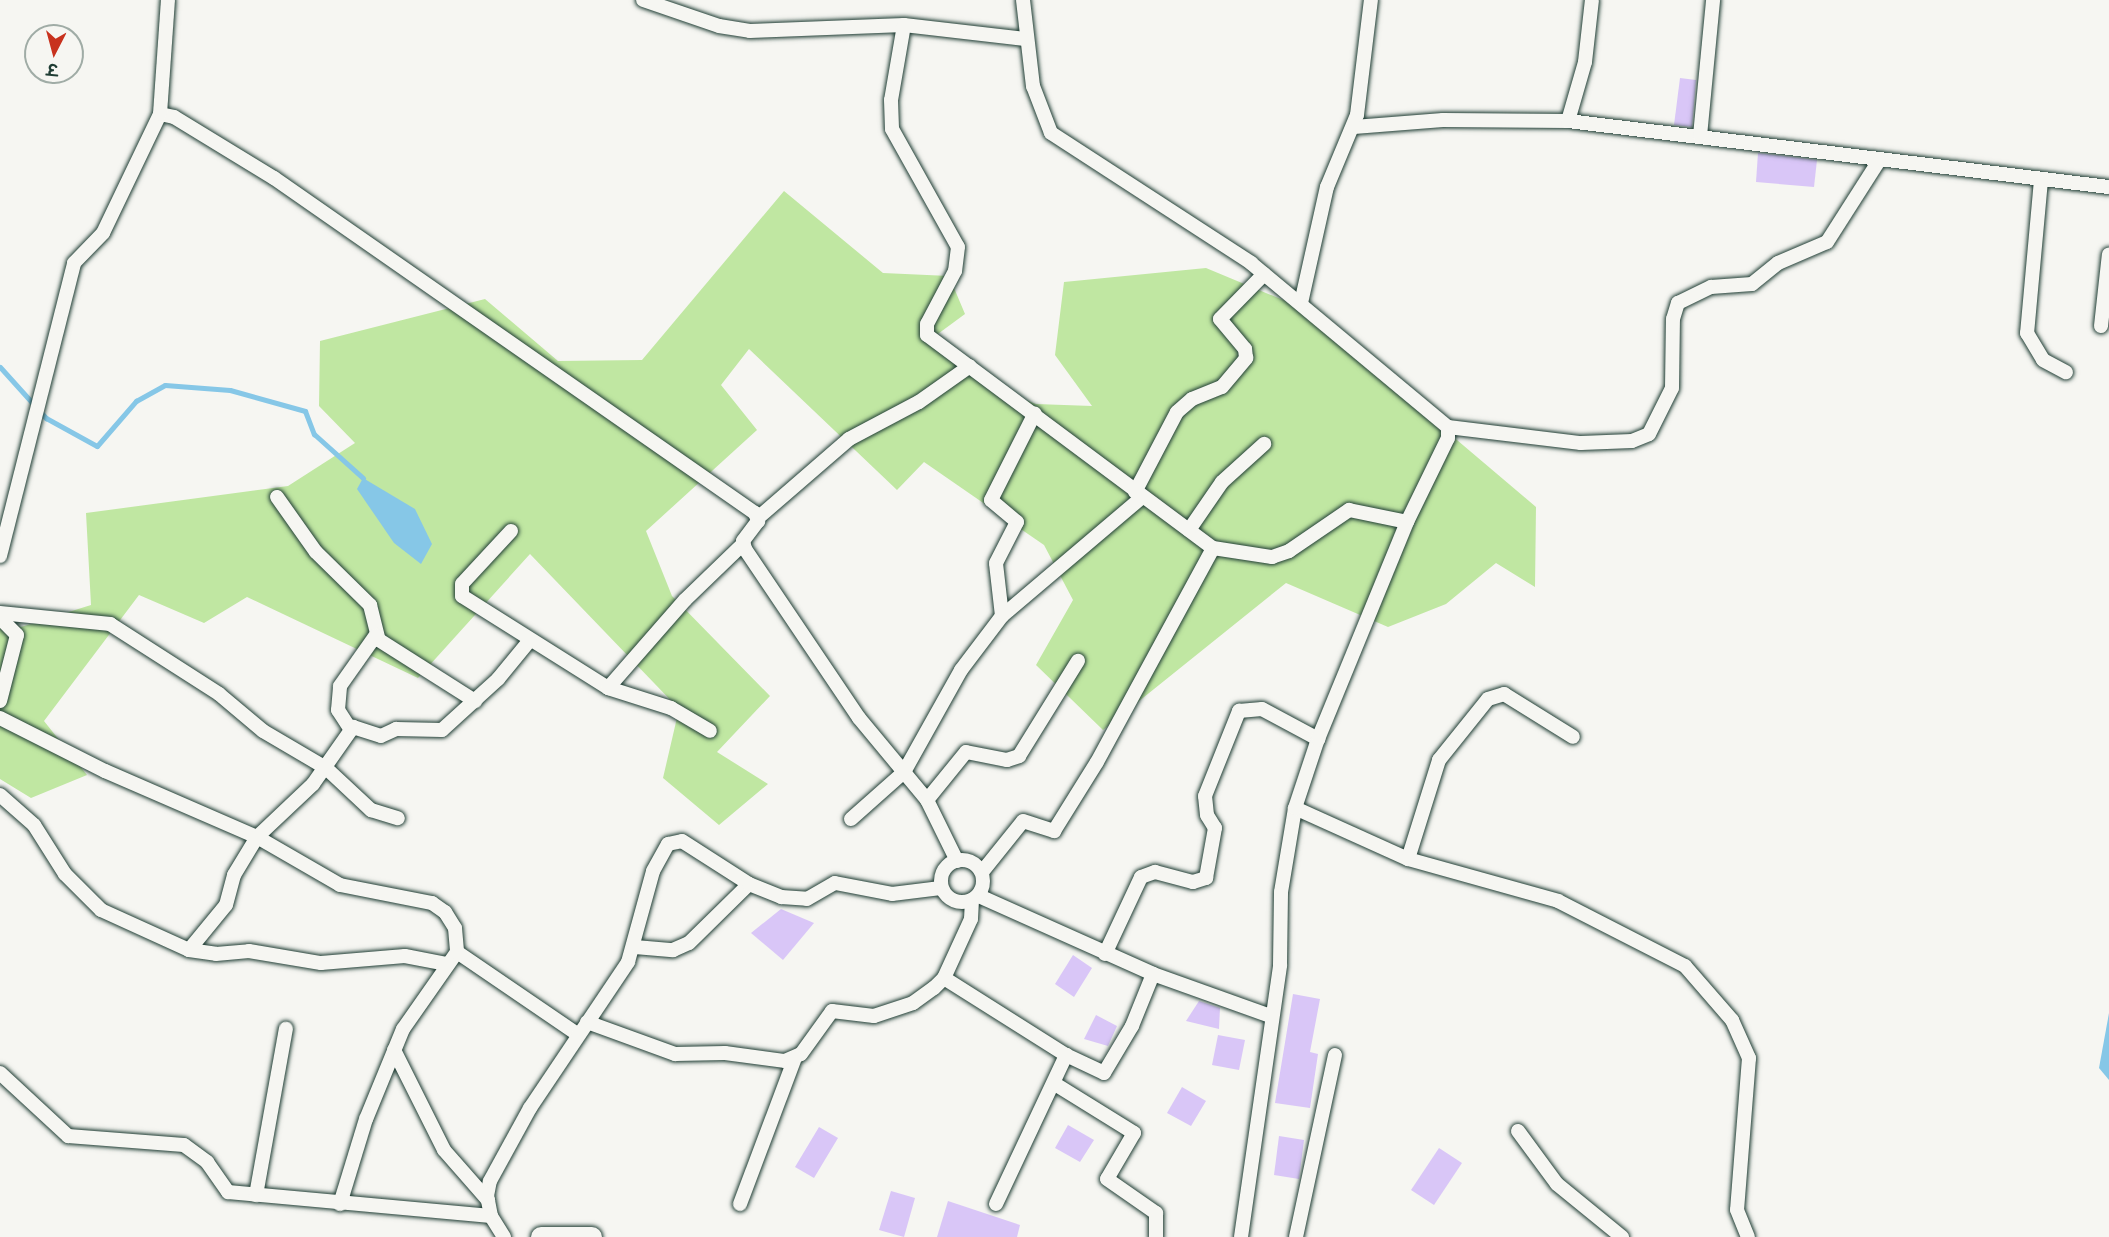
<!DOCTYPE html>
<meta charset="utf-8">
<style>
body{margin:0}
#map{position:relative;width:2109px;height:1237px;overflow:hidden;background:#f6f6f2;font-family:"Patrick Hand","Playpen Sans Deva",sans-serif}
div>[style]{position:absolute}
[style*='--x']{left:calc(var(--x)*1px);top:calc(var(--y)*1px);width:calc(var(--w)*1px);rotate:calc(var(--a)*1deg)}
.green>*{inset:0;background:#c0e7a2}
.water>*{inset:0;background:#86c7e7}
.stream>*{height:5px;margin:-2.5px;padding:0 2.5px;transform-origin:2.5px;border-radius:2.5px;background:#86c7e7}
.building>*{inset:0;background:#d9c6f7}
.roads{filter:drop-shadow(0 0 2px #1f3d34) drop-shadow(0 0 2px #1f3d34)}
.street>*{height:14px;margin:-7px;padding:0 7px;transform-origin:7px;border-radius:7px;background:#f6f6f2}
.street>.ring{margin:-7px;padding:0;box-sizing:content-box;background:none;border:14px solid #f6f6f2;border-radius:50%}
.secondary>*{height:20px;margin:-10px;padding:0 10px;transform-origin:10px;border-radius:10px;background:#f6f6f2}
span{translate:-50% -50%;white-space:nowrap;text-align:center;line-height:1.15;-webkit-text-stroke:5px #f6f6f2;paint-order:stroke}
.north{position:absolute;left:24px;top:24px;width:60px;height:60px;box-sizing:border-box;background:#f6f6f2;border:2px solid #a0aca6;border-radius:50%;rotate:186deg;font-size:16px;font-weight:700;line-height:24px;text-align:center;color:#1f3d34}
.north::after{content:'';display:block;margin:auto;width:21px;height:27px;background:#c8321e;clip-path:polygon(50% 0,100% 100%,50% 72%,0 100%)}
</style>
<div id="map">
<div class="green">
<div style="clip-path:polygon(784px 191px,883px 273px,949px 276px,965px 314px,931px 339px,987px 385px,1036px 404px,1092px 406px,1055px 355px,1064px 282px,1206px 268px,1300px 307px,1536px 507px,1535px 587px,1496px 563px,1446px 604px,1388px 627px,1286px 583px,1103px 730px,1036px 665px,1073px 600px,1044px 545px,924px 462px,897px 490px,749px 349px,721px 385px,757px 430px,646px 531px,672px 596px,770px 696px,717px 752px,768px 784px,719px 825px,663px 778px,679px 709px,530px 554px,418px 678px,247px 597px,204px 623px,139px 595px,44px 721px,87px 775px,31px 798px,0 779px,0 618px,21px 627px,91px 605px,86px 513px,288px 486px,355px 443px,319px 406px,320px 341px,485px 299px,558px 361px,642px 360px)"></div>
</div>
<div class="water">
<div style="clip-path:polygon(363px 478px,415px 509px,432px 544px,421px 564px,394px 543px,357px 489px)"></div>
<div style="clip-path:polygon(2109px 1013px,2109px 1080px,2099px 1068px)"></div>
</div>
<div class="stream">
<div style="--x:0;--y:367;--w:69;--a:48"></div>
<div style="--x:46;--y:418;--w:58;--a:28.8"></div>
<div style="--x:97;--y:446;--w:60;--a:-49.1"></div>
<div style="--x:136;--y:401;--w:33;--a:-29"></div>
<div style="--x:165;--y:385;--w:65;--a:4.4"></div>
<div style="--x:230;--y:390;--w:78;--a:15.6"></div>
<div style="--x:305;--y:411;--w:25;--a:69"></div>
<div style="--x:314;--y:434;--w:66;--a:41.9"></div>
</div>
<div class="building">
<div style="clip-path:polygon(1680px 78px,1696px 80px,1692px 127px,1674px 125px)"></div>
<div style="clip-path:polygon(1758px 153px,1817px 160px,1814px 187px,1756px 182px)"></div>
<div style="clip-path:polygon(781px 909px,814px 923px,783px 960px,751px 933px)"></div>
<div style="clip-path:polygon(1073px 955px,1092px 968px,1074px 997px,1055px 984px)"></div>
<div style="clip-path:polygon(1293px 994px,1320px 999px,1310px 1052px,1318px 1054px,1310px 1108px,1275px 1103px)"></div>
<div style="clip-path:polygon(1199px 1001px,1220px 1008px,1219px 1029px,1186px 1021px)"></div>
<div style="clip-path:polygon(1096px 1015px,1117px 1026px,1108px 1046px,1084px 1039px)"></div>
<div style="clip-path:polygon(1218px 1035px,1245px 1040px,1239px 1070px,1212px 1065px)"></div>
<div style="clip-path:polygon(1182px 1087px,1206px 1101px,1191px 1126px,1167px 1113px)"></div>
<div style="clip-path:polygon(1068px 1125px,1094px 1140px,1080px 1162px,1055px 1148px)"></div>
<div style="clip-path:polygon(819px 1127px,838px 1138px,814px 1178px,795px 1167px)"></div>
<div style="clip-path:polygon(1279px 1136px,1304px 1140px,1299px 1179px,1274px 1175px)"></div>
<div style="clip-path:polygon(1439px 1148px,1462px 1163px,1434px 1205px,1411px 1190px)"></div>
<div style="clip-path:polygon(891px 1191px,915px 1198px,904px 1237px,879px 1230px)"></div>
<div style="clip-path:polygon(948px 1201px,1020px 1225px,1017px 1237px,937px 1237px)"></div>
</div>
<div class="roads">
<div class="street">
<div style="--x:643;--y:0;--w:80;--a:18.9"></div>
<div style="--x:719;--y:26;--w:31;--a:9"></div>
<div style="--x:750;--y:31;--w:154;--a:-2.2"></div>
<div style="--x:904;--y:25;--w:122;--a:6.6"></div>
<div style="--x:1023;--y:0;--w:87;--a:83.4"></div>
<div style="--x:1033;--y:86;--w:50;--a:69"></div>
<div style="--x:1051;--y:133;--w:239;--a:33"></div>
<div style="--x:1251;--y:263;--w:256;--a:39.8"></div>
<div style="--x:1448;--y:427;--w:134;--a:6.9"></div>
<div style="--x:1581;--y:443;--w:51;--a:-2.2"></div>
<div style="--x:1632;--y:441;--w:18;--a:-22"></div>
<div style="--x:1649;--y:434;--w:51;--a:-63.4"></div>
<div style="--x:1672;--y:388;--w:69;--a:-89.2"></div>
<div style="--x:1673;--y:319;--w:17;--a:-73"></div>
<div style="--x:1678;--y:303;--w:37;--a:-26"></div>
<div style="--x:1711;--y:287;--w:41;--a:-4.2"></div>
<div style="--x:1752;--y:284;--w:33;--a:-39"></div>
<div style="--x:1778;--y:263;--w:53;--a:-23.2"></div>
<div style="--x:1827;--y:242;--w:98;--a:-57.4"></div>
<div style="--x:904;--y:25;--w:76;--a:99.8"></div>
<div style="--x:891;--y:100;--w:29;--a:88"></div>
<div style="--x:892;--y:129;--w:135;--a:60.8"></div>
<div style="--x:958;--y:247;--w:24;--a:97"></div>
<div style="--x:955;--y:271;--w:60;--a:117.8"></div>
<div style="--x:927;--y:324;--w:11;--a:90"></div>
<div style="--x:927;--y:335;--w:357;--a:36.7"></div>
<div style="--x:1213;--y:548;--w:60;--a:8.7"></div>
<div style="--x:1272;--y:557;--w:18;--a:-19"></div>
<div style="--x:1289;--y:551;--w:73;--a:-34.3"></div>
<div style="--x:1349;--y:510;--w:59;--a:11.7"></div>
<div style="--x:160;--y:114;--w:14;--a:12"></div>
<div style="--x:174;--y:117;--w:117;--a:31.4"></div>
<div style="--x:274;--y:178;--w:586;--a:34.86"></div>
<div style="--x:755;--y:513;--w:9;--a:69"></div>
<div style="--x:758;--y:521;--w:25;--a:127"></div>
<div style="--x:743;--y:541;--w:8;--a:76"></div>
<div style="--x:745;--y:549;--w:204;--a:56"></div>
<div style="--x:859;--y:718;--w:107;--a:50.3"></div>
<div style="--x:927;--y:800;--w:68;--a:63.8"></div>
<div style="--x:1568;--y:121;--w:61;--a:-73.9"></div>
<div style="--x:1585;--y:62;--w:62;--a:-83.6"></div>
<div style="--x:1354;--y:127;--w:89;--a:-4.5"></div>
<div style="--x:1443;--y:120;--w:125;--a:0.5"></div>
<div style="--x:1568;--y:121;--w:545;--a:6.96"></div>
<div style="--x:1700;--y:136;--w:137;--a:-84.5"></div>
<div style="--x:2041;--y:180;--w:154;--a:95.2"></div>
<div style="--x:2027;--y:333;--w:31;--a:59"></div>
<div style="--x:2043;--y:360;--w:26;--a:28"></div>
<div style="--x:1301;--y:303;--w:119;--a:-77.4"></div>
<div style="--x:1327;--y:187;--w:78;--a:-67.4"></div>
<div style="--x:1357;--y:115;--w:116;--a:-83.1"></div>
<div style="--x:2101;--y:326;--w:72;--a:-83.7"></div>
<div style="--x:1135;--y:492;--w:90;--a:-62.3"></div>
<div style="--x:1177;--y:412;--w:20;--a:-41"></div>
<div style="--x:1192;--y:399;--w:32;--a:-22"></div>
<div style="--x:1222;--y:387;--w:38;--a:-50"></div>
<div style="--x:1246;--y:358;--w:9;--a:-96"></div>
<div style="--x:1245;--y:349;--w:39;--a:-130"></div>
<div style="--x:1220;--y:319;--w:63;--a:-45.6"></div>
<div style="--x:277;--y:497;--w:67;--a:54.7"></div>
<div style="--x:316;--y:552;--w:76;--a:44.5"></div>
<div style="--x:370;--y:605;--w:36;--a:76"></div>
<div style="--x:379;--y:640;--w:114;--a:32.4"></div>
<div style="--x:759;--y:517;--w:119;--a:-40.9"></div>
<div style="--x:849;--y:439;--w:79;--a:-27.9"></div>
<div style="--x:919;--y:402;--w:62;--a:-35.2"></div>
<div style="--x:1189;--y:530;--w:58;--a:-55.5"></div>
<div style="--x:1222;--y:482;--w:57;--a:-42.1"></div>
<div style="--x:511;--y:531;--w:72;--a:132.8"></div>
<div style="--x:462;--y:584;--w:12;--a:90"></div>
<div style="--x:462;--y:596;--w:173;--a:32.2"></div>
<div style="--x:608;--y:688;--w:66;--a:17.6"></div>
<div style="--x:671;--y:708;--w:45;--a:30.5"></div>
<div style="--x:0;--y:556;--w:302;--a:-75.8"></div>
<div style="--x:74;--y:263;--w:42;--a:-46"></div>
<div style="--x:103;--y:233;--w:132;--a:-64.4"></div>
<div style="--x:160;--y:114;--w:114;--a:-86"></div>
<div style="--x:0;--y:613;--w:111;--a:5.7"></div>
<div style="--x:110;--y:624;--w:130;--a:32.7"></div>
<div style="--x:219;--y:694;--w:57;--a:40.1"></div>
<div style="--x:263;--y:731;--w:73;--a:30.4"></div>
<div style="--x:326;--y:768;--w:62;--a:43"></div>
<div style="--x:371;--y:810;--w:28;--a:17"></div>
<div style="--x:1002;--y:616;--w:53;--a:-96.5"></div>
<div style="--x:996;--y:563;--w:46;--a:-62.9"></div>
<div style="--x:1017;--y:522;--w:34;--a:-140"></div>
<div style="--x:991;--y:500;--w:97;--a:-63.2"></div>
<div style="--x:0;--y:618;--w:24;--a:45"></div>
<div style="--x:17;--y:635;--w:68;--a:104.4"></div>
<div style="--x:608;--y:688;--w:117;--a:-48.8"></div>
<div style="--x:685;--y:600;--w:81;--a:-44"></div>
<div style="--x:0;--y:718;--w:118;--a:26.8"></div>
<div style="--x:105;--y:771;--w:166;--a:23.5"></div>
<div style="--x:257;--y:837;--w:96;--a:30"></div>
<div style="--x:340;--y:885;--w:94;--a:11.1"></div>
<div style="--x:432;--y:903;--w:16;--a:35"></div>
<div style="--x:445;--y:912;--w:19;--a:58"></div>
<div style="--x:455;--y:928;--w:24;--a:85"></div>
<div style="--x:457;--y:952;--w:94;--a:125"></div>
<div style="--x:403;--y:1029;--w:97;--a:112.3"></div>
<div style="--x:366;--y:1119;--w:89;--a:107"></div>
<div style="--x:351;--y:730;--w:24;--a:-123"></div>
<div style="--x:338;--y:710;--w:24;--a:-85"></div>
<div style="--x:340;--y:686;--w:62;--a:-54.8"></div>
<div style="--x:0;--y:795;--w:45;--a:41.4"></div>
<div style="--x:34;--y:825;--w:58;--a:57.7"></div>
<div style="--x:65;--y:874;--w:51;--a:45"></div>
<div style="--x:101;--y:910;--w:97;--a:24.4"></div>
<div style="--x:189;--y:950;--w:27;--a:8"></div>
<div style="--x:216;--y:954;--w:33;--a:-5"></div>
<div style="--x:249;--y:951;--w:73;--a:9.5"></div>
<div style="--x:321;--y:963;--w:84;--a:-4.8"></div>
<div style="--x:405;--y:956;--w:43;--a:10.8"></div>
<div style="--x:927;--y:800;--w:62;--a:-50.9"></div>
<div style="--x:966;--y:752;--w:42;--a:11"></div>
<div style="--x:1007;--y:760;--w:13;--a:-18"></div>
<div style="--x:1019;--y:756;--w:112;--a:-58.2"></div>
<div style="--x:1295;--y:808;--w:124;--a:24.3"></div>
<div style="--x:1408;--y:859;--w:156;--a:15.6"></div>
<div style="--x:1558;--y:901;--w:143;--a:27.1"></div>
<div style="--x:1685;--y:966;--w:72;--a:49"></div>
<div style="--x:1732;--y:1020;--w:42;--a:65.9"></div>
<div style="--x:1749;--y:1058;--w:152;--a:94.5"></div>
<div style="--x:1737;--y:1210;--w:29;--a:68"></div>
<div style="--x:851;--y:819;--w:71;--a:-41.6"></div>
<div style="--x:904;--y:772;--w:117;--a:-60.8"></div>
<div style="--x:961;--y:670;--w:68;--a:-52.8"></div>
<div style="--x:1002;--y:616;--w:182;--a:-40.3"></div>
<div style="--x:1408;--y:859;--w:104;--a:-72.6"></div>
<div style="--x:1439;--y:760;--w:78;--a:-51.2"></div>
<div style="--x:1488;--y:699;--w:17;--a:-17"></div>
<div style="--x:1504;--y:694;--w:81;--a:31.9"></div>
<div class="ring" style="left:941px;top:860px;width:28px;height:28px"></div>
<div style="--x:982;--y:872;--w:65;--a:-51.2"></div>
<div style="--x:1023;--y:821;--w:33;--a:18"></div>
<div style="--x:1054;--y:831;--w:81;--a:-58.1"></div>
<div style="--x:1097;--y:762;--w:243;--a:-61.5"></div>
<div style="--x:979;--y:896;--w:191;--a:24.1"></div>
<div style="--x:1153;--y:974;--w:124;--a:19.7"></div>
<div style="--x:635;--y:947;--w:38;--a:5"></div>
<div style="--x:673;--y:950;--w:17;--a:-24"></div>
<div style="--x:689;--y:943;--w:84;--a:-44.5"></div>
<div style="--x:189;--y:950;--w:58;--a:-50.6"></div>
<div style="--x:226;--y:905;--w:31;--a:-75"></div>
<div style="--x:234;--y:875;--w:44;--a:-58.8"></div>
<div style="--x:257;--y:837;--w:77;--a:-43.4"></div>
<div style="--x:313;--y:784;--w:70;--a:-54.9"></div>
<div style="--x:353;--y:727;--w:29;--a:18"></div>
<div style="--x:381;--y:736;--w:17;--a:-25"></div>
<div style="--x:396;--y:729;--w:46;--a:1.2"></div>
<div style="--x:442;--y:730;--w:76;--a:-42.3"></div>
<div style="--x:498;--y:679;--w:50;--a:-50.6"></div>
<div style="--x:457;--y:952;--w:145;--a:34.3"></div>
<div style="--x:1105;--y:954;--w:85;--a:-64.9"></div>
<div style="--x:1141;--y:877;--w:15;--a:-20"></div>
<div style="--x:1155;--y:872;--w:39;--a:15"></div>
<div style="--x:1193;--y:882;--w:14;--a:-17"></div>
<div style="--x:1206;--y:878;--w:51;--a:-79.8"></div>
<div style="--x:1215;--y:828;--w:15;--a:-122"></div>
<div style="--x:1207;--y:815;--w:19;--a:-96"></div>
<div style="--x:1205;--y:796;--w:92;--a:-68.2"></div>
<div style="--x:1239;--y:711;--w:23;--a:-5"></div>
<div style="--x:1262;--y:709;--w:64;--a:28.2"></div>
<div style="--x:944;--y:978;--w:144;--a:32.3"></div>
<div style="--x:1066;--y:1055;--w:42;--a:25.3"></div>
<div style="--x:1104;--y:1073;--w:55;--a:-59.2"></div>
<div style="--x:1132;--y:1026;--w:56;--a:-68"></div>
<div style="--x:587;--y:1022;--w:94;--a:20"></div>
<div style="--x:675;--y:1054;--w:50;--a:-1.1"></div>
<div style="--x:725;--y:1053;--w:61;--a:7.6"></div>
<div style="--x:785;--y:1061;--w:17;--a:-24"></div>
<div style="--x:801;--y:1054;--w:53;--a:-54.2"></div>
<div style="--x:832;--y:1011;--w:42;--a:6.8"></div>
<div style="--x:874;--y:1016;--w:41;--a:-18.4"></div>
<div style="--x:913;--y:1003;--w:26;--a:-36"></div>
<div style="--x:934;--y:988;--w:14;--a:-45"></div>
<div style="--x:944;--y:978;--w:65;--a:-65.4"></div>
<div style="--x:971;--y:919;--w:18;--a:-87"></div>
<div style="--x:394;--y:1050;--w:112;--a:63.4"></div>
<div style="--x:444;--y:1150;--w:67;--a:48.7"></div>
<div style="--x:0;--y:1073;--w:93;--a:42.8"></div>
<div style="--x:68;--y:1136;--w:116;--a:4.4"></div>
<div style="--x:184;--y:1145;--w:29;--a:36"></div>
<div style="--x:207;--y:1162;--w:37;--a:55"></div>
<div style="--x:228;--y:1192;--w:264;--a:5.2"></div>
<div style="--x:1055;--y:1084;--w:93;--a:31.8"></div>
<div style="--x:1134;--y:1133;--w:53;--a:120.4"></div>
<div style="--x:1107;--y:1179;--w:60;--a:34.8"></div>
<div style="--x:1156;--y:1213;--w:24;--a:90"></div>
<div style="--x:1518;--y:1131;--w:66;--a:53.7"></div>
<div style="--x:1557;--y:1184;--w:84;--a:39.2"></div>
<div style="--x:256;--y:1195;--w:169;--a:-79.8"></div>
<div style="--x:740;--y:1204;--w:156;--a:-69.4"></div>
<div style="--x:996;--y:1204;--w:165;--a:-64.8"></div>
<div style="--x:504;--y:1237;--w:25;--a:-122"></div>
<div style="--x:491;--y:1216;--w:20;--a:-101"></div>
<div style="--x:487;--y:1196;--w:15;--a:-79"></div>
<div style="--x:490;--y:1181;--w:83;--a:-61.3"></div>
<div style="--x:530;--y:1108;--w:176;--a:-56.1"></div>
<div style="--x:628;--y:962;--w:94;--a:-74.6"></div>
<div style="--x:653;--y:871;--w:31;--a:-61"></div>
<div style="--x:668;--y:844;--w:14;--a:-12"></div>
<div style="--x:682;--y:841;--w:80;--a:32.7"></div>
<div style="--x:749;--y:884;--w:35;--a:22"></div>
<div style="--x:781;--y:897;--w:26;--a:4"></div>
<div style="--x:807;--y:899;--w:32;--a:-30"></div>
<div style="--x:835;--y:883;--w:58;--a:10.9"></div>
<div style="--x:892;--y:894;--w:49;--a:-7"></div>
<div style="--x:1241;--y:1237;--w:275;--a:-81.8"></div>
<div style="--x:1280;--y:965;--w:73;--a:-89.2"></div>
<div style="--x:1281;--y:892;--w:85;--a:-80.5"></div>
<div style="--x:1295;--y:808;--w:73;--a:-71.6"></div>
<div style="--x:1318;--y:739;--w:235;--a:-67.7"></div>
<div style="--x:1407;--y:522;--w:93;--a:-64"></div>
<div style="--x:1448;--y:438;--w:11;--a:-90"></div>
<div style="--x:1296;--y:1237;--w:186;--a:-77.9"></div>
</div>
<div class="secondary">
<div style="--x:541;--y:1237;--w:51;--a:0"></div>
</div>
</div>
<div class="north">उ</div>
</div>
